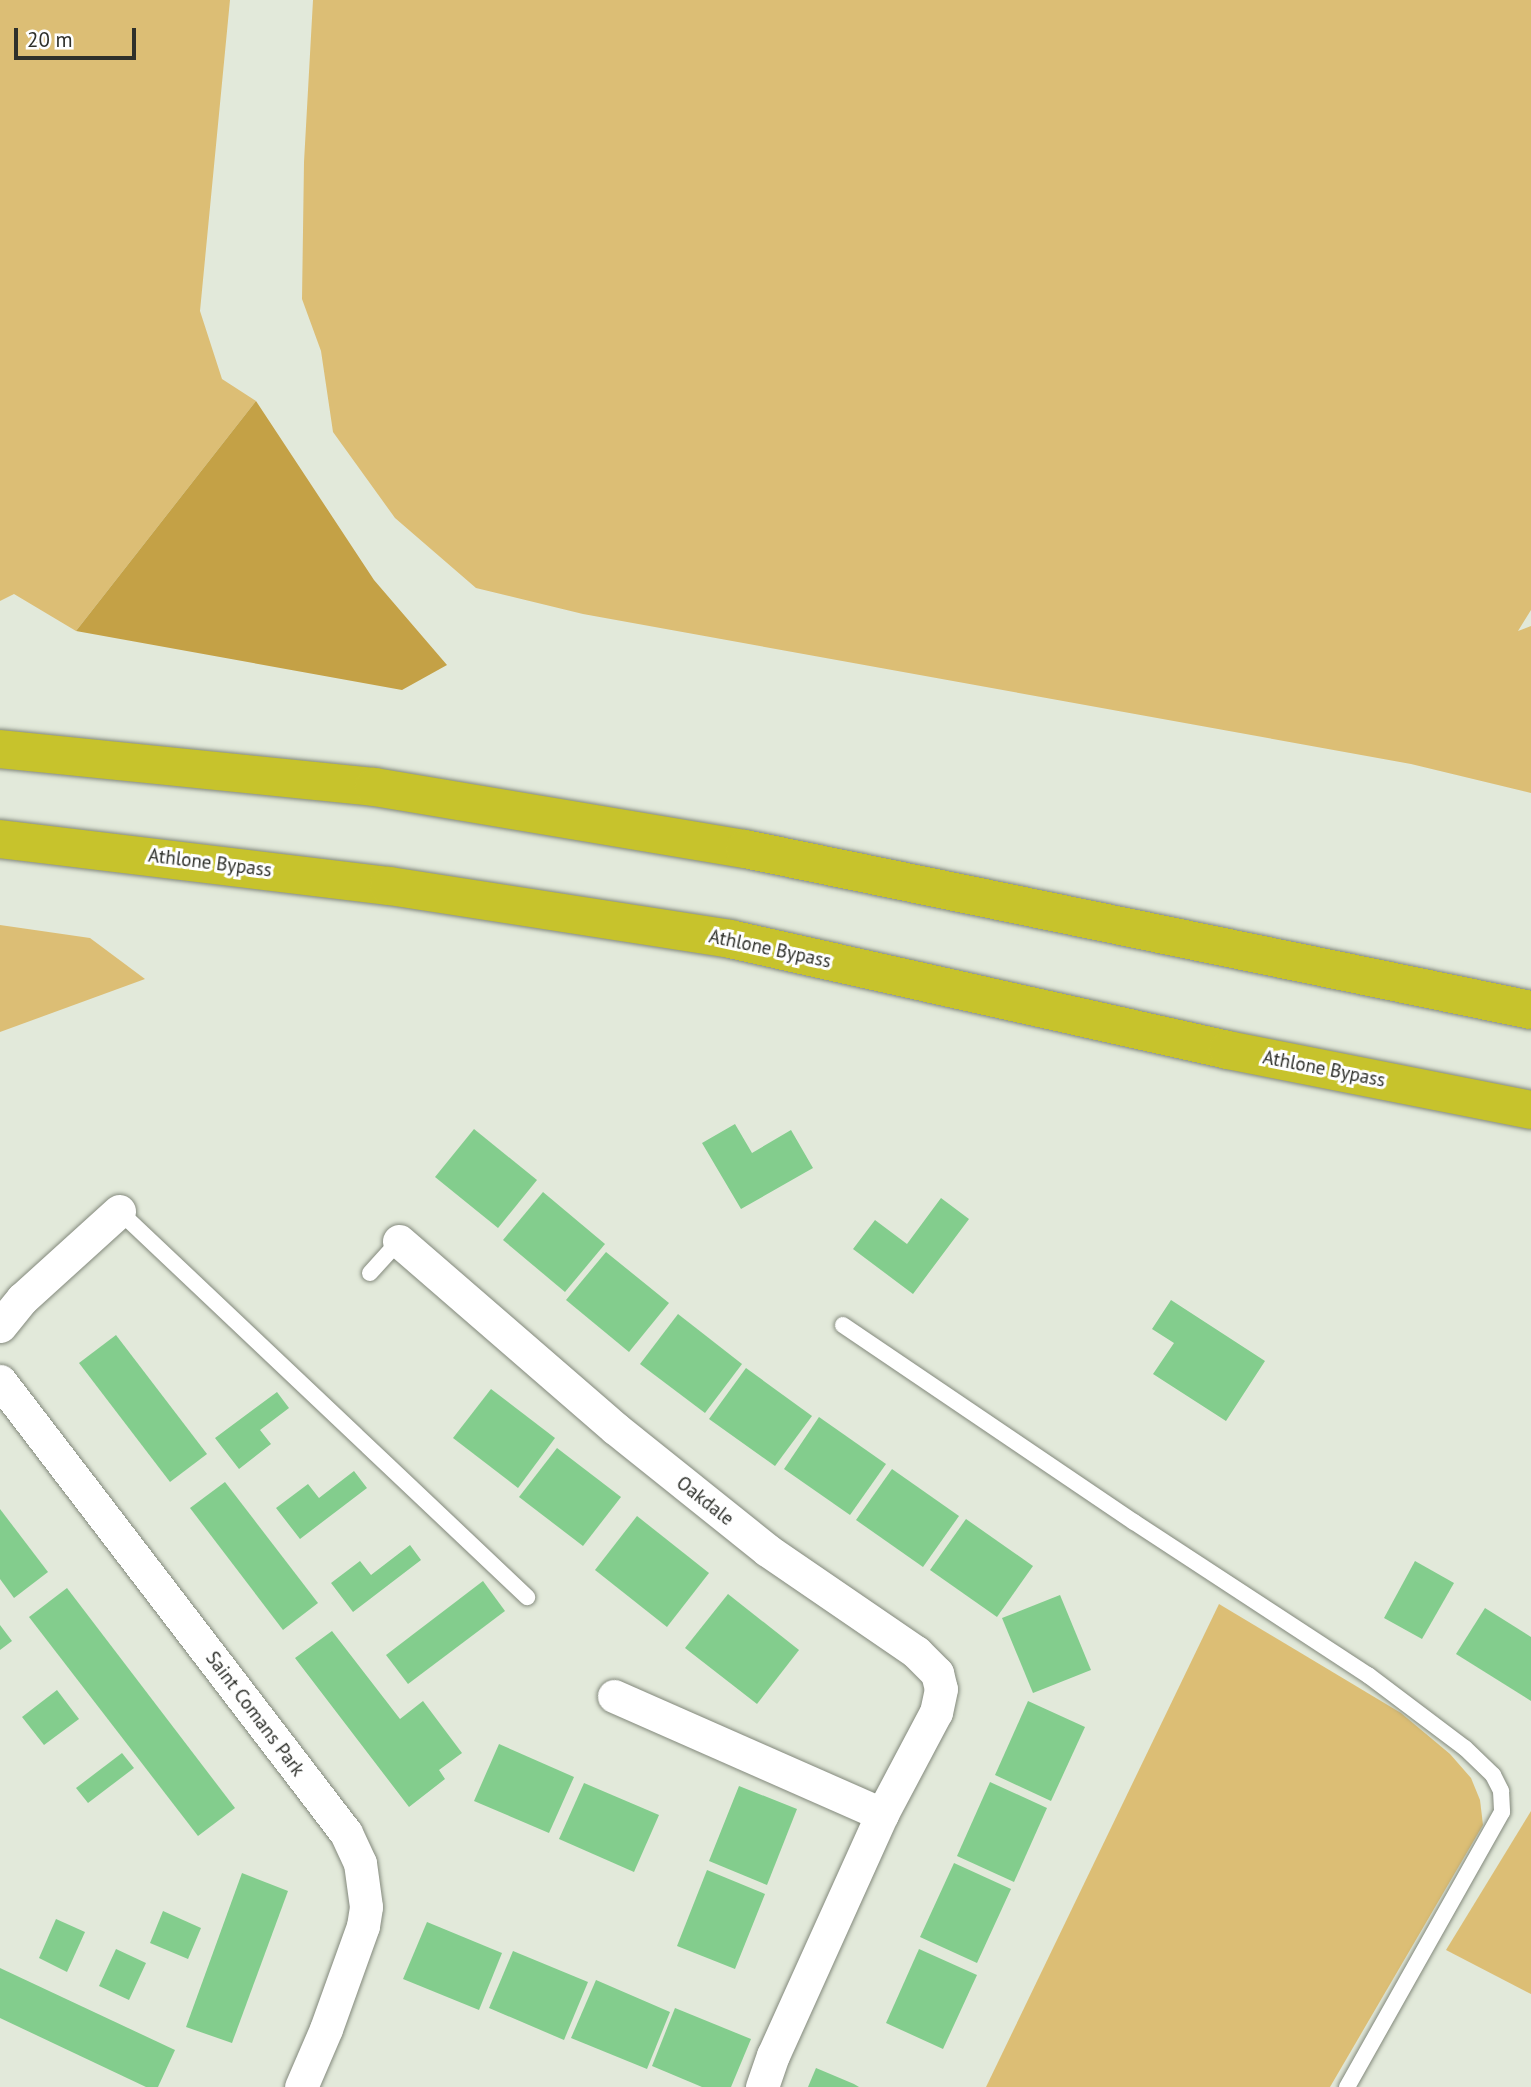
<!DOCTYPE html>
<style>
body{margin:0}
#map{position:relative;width:1531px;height:2087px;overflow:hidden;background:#e2e9da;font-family:"PT Sans",sans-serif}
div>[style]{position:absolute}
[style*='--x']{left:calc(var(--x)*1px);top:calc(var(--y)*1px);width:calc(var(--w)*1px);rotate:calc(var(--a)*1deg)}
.green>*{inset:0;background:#dcbe75}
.forest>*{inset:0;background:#c4a146}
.building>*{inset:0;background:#83cd8d}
.roads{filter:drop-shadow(0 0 2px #83897c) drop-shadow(0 0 2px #83897c)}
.lane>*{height:16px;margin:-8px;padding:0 8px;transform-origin:8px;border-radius:8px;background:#fff}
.street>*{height:33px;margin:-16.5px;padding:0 16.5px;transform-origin:16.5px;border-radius:16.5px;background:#fff}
.highway>*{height:38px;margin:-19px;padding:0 19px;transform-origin:19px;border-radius:19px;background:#c7c32c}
span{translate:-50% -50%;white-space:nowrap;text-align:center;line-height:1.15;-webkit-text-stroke:6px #fff;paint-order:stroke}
.street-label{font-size:19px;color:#2e302b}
.scale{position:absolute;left:14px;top:28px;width:122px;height:32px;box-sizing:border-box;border:4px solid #2e302b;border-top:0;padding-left:9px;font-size:21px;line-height:24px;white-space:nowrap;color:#2e302b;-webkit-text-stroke:5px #fff;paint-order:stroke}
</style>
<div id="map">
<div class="green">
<div style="clip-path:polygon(0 0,230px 0,200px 311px,222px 379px,256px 401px,76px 631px,14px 594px,0 601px)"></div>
<div style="clip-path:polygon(313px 0,1531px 0,1531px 610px,1518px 631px,1531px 626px,1531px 793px,1411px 764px,583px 614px,476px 588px,395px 518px,333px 432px,321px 351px,302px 299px,304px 162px)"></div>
<div style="clip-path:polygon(0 925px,90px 938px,145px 979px,0 1032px)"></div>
<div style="clip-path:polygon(1219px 1604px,1401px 1713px,1450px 1754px,1471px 1778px,1480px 1800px,1483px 1825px,1330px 2087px,986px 2087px)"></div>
<div style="clip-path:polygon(1531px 1811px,1531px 1994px,1446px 1950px)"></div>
</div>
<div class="forest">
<div style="clip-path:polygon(256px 401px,374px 580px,447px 665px,402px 690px,76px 631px)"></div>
</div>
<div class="building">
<div style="clip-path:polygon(735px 1124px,752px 1153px,791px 1130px,813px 1168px,741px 1209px,702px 1143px)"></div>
<div style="clip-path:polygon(474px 1129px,537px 1180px,498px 1228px,435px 1177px)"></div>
<div style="clip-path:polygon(543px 1192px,605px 1244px,565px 1292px,503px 1240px)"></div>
<div style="clip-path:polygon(941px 1198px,969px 1219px,913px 1294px,853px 1249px,875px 1220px,907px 1244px)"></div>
<div style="clip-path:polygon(606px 1252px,669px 1303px,629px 1352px,566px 1300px)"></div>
<div style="clip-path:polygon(1171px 1300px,1265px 1361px,1226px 1421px,1153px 1374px,1174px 1343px,1152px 1329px)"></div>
<div style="clip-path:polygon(678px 1314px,742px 1364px,705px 1413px,640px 1364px)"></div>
<div style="clip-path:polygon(116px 1335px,207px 1454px,170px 1482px,79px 1363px)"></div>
<div style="clip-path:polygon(746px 1368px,812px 1416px,775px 1466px,709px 1419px)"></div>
<div style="clip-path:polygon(491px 1389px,555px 1438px,518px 1488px,453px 1438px)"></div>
<div style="clip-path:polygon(277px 1392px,289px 1408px,260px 1430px,271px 1444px,239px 1469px,215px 1438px)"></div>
<div style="clip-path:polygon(819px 1417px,886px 1464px,850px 1515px,784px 1469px)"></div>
<div style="clip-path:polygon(557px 1448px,621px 1497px,583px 1546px,519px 1497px)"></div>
<div style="clip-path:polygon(892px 1469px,959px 1516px,923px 1567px,856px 1520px)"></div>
<div style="clip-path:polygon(354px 1471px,367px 1488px,300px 1539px,276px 1508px,308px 1484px,319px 1498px)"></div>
<div style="clip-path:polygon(225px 1482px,318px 1603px,283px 1630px,190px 1508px)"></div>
<div style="clip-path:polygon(0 1509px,48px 1572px,14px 1598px,0 1579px)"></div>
<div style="clip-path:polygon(637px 1516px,709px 1573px,667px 1627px,595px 1570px)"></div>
<div style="clip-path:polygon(966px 1519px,1033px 1566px,997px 1617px,930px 1570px)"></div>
<div style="clip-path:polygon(410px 1545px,421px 1560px,353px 1612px,331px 1583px,360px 1561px,371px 1575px)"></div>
<div style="clip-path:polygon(1415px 1561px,1454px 1583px,1422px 1639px,1384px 1618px)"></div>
<div style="clip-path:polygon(483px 1581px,505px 1611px,408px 1684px,386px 1655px)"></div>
<div style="clip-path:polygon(67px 1588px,235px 1808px,198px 1836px,29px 1617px)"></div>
<div style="clip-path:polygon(728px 1594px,799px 1650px,757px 1704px,685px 1648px)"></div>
<div style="clip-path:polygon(1060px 1595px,1091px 1670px,1033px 1693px,1002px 1618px)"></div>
<div style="clip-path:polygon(1485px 1608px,1531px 1637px,1531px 1701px,1456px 1654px)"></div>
<div style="clip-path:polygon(0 1625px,12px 1641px,0 1650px)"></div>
<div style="clip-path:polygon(332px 1631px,400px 1719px,423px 1701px,462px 1753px,439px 1770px,445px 1779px,409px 1807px,295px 1658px)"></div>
<div style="clip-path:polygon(57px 1690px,79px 1719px,44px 1745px,22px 1717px)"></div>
<div style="clip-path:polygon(1028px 1701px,1085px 1727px,1051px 1801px,995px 1775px)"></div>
<div style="clip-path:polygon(499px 1744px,574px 1777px,549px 1833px,474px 1801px)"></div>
<div style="clip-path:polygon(122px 1753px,134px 1768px,88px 1803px,76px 1788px)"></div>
<div style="clip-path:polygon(990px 1782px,1047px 1808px,1014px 1882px,957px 1856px)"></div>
<div style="clip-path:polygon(584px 1783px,659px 1815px,634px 1872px,559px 1839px)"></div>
<div style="clip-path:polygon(739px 1786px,797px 1809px,767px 1885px,709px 1861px)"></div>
<div style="clip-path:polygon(954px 1863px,1011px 1889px,977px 1963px,920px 1937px)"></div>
<div style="clip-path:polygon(707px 1870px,765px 1894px,735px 1969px,677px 1946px)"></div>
<div style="clip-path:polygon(242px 1873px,288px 1891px,232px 2043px,186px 2027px)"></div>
<div style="clip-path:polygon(163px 1911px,201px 1928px,188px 1959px,150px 1943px)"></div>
<div style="clip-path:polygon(56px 1919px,85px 1932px,67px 1972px,39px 1958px)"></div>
<div style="clip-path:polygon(427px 1922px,502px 1953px,479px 2010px,403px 1979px)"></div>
<div style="clip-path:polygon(116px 1949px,146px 1963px,129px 2000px,99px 1986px)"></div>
<div style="clip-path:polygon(919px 1949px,977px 1975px,943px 2049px,886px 2023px)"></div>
<div style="clip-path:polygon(513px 1951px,588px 1982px,564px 2040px,489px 2008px)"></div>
<div style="clip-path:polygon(0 1968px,175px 2050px,158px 2087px,146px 2087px,0 2018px)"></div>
<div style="clip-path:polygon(596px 1980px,670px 2012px,647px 2069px,571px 2038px)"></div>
<div style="clip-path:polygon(675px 2008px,751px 2039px,731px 2087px,702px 2087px,652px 2066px)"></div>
<div style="clip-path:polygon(816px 2068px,854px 2084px,859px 2087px,808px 2087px)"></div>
</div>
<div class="roads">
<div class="lane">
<div style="--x:119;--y:1211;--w:562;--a:43.41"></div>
<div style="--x:370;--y:1273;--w:43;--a:-47.8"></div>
<div style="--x:843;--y:1325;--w:351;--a:34.1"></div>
<div style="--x:1134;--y:1522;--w:280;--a:33.2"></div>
<div style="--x:1368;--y:1675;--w:121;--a:37"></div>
<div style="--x:1465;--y:1748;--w:39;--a:44"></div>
<div style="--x:1493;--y:1775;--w:18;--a:63"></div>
<div style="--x:1501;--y:1791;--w:21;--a:87"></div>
<div style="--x:1502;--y:1812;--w:316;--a:119.4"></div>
</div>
<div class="street">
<div style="--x:399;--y:1241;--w:287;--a:40.9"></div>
<div style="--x:616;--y:1429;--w:193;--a:38.7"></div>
<div style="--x:767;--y:1550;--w:181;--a:34.4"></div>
<div style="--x:916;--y:1652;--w:30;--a:45"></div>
<div style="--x:937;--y:1673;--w:16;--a:76"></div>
<div style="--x:941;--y:1689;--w:24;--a:102"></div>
<div style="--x:936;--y:1712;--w:115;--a:117.9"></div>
<div style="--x:882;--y:1814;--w:265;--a:114.3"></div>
<div style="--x:773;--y:2055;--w:34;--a:109"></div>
<div style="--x:0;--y:1326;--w:35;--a:-51"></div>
<div style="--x:22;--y:1299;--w:131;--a:-42.2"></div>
<div style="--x:0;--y:1381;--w:569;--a:52.57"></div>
<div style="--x:346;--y:1833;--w:33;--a:65"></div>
<div style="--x:360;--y:1863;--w:44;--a:82.2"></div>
<div style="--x:366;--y:1907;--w:19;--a:99"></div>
<div style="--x:363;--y:1926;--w:109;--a:109.8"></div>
<div style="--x:326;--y:2029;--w:63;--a:113.3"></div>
<div style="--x:614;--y:1696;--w:293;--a:23.8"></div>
</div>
<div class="highway">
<div style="--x:0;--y:749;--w:376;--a:5.8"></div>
<div style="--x:374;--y:787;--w:376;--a:9.5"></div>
<div style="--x:745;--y:849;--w:802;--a:11.58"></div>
<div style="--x:0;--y:839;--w:392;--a:6.9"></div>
<div style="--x:389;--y:886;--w:345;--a:8.8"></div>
<div style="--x:730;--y:939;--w:510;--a:12.57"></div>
<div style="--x:1228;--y:1050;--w:309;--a:11.2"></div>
</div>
</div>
<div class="street-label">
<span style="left:210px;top:863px;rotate:7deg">Athlone Bypass</span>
<span style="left:770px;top:949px;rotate:12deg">Athlone Bypass</span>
<span style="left:1324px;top:1069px;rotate:11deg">Athlone Bypass</span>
<span style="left:705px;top:1501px;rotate:38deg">Oakdale</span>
<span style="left:255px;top:1714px;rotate:53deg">Saint Comans Park</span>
</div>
<div class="scale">20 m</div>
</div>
